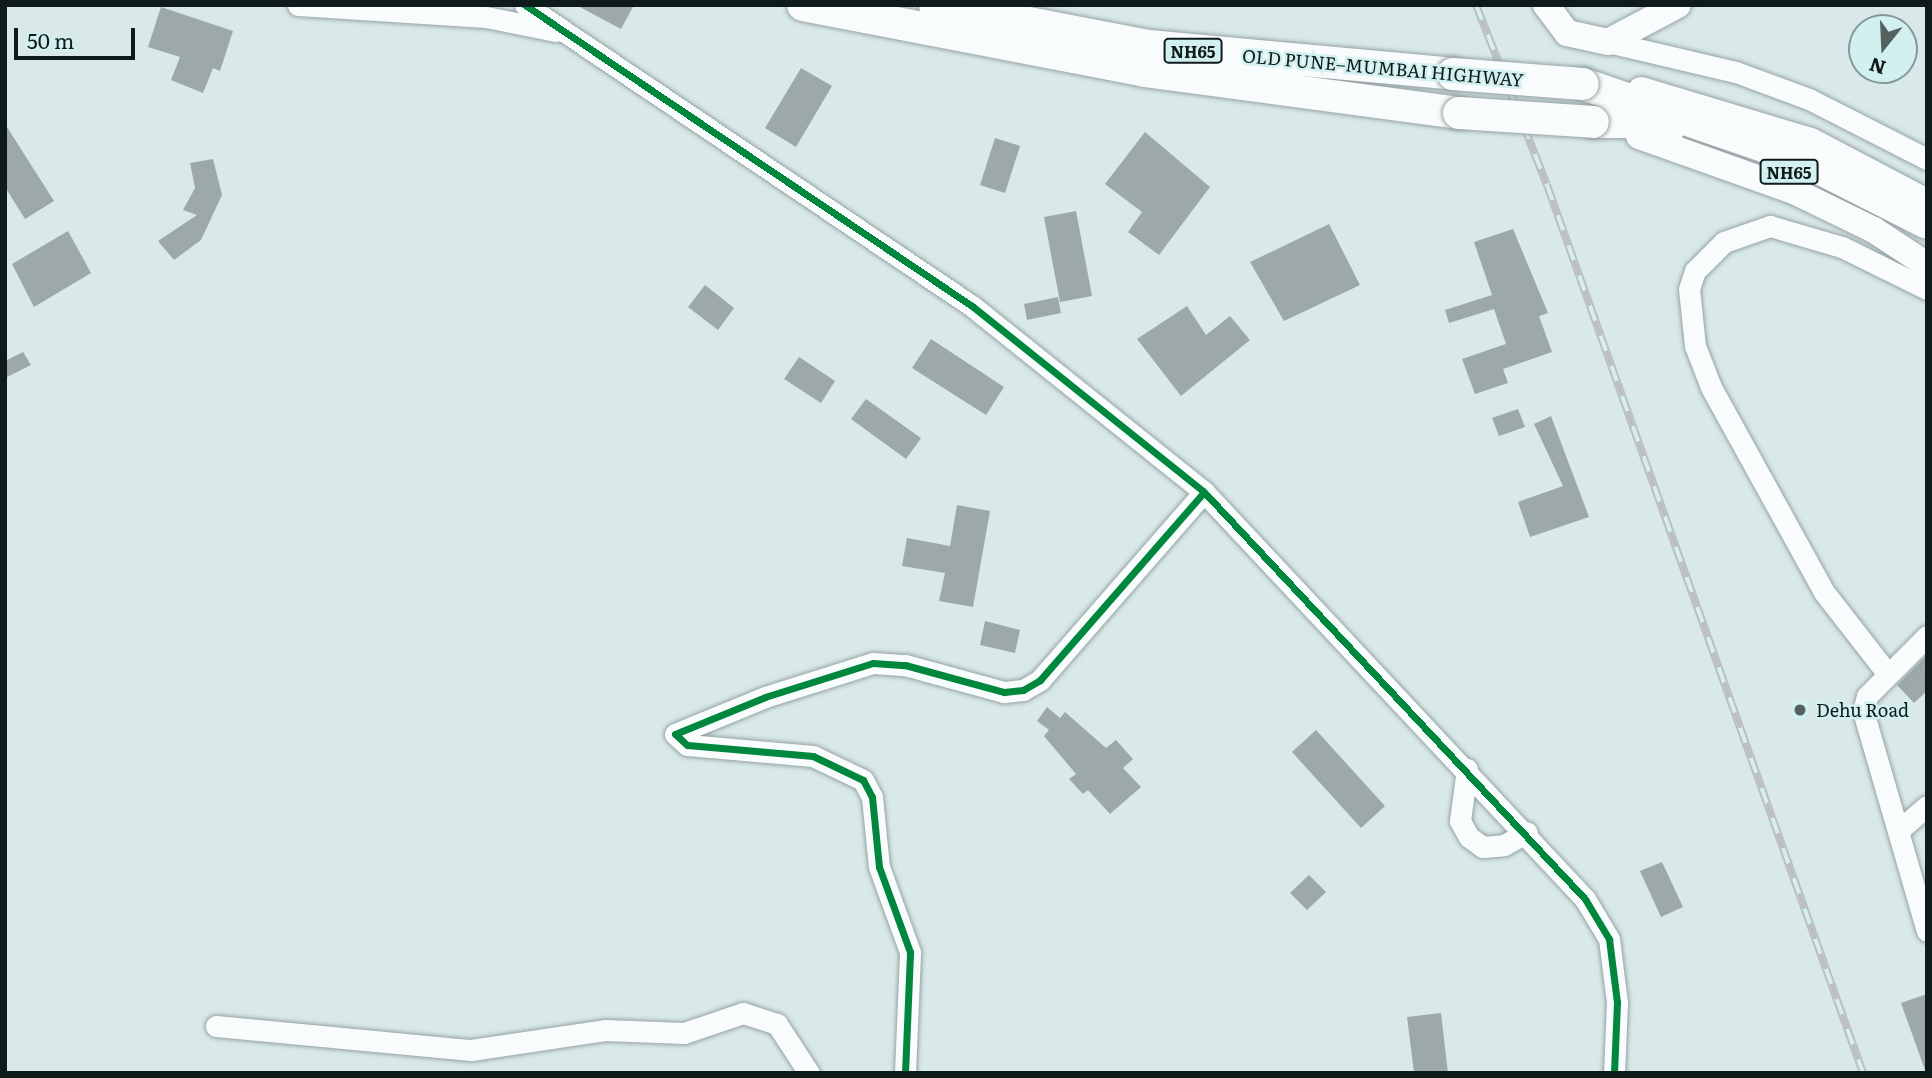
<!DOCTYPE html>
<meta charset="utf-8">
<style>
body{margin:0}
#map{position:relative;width:1932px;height:1078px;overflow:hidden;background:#d9e9e9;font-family:Literata,serif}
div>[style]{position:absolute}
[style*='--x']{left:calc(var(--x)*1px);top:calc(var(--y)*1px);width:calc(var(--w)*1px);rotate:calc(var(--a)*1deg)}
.building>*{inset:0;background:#9ca8aa}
.roads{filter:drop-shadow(0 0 2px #97a3a3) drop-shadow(0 0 2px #97a3a3)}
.minor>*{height:21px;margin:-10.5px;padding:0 10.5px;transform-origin:10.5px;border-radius:10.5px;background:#f9fcfc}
.major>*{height:26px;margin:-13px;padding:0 13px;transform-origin:13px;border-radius:13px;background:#f9fcfc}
.highway>*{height:32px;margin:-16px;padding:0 16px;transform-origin:16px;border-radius:16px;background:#f9fcfc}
.rail>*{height:8px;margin-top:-4px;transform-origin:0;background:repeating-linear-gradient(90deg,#d2f0ef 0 16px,#bbbfbf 0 32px);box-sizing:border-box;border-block:2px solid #bbbfbf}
.bridges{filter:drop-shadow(0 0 2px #97a3a3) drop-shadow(0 0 2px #97a3a3)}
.highway-bridge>*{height:32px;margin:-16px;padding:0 16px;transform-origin:16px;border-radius:16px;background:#f9fcfc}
.cycleway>*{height:7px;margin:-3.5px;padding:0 3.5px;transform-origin:3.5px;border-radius:3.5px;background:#00873e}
.dots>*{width:19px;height:19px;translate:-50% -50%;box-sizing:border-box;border:4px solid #d2f0ef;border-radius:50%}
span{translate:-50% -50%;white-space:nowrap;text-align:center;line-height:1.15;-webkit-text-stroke:5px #d2f0ef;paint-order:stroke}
.shield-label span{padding:2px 5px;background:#d2f0ef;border:2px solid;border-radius:5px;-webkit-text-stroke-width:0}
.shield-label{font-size:16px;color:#0f1a1a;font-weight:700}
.street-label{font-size:18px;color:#0f1a1a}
.poi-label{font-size:18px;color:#0f1a1a}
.left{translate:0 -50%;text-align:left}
.frame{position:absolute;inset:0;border:7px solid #0f1a1a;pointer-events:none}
.north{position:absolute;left:1848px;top:14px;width:70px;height:70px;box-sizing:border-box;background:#d2f0ef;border:2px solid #849a9a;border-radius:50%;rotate:198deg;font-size:19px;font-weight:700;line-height:28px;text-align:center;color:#0f1a1a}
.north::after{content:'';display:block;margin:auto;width:24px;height:32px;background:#566262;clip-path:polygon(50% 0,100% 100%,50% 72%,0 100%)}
.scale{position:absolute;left:14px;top:28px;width:121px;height:32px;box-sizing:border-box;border:4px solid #0f1a1a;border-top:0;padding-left:9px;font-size:21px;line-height:24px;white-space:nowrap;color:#0f1a1a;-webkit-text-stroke:5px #d2f0ef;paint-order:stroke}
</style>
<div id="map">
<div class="building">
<div style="clip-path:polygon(576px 5px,634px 5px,621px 29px)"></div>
<div style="clip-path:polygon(161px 7px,233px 31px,220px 71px,213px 68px,203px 93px,171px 80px,180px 57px,148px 47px)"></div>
<div style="clip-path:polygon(801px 68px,832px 86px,796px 147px,765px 128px)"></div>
<div style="clip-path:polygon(5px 124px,54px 201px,25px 219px,5px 187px)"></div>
<div style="clip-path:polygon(1145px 132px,1210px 187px,1159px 255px,1128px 232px,1142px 212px,1105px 184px)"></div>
<div style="clip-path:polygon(995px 138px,1020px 146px,1005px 193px,980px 185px)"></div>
<div style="clip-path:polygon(213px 159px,222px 195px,201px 240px,174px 260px,158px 241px,197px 215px,183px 210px,195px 188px,190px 163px)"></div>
<div style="clip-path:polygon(1076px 211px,1092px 296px,1060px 302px,1044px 217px)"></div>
<div style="clip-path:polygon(1329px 224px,1360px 285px,1284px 321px,1250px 262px)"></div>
<div style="clip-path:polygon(1513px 229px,1548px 313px,1539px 316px,1552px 352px,1503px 369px,1508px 383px,1475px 394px,1462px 359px,1506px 344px,1494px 309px,1449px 323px,1445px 310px,1492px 295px,1474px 242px)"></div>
<div style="clip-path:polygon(68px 231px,91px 273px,34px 307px,12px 264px)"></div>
<div style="clip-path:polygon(705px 285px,734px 308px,718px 330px,688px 307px)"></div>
<div style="clip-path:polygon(1058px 297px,1061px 313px,1027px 320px,1024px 304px)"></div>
<div style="clip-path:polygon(1187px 306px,1206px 335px,1230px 316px,1250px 340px,1181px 396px,1137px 339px)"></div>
<div style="clip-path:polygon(931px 339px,1004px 387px,986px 415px,912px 368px)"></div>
<div style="clip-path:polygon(23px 352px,31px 365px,5px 378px,5px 361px)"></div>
<div style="clip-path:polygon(799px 357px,835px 381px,821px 403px,784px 379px)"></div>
<div style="clip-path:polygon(866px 399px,921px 438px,906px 459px,851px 419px)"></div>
<div style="clip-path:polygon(1518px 409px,1525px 427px,1499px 436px,1492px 418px)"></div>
<div style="clip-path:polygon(1551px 416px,1589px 517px,1530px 537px,1518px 502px,1563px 486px,1534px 424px)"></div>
<div style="clip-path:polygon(957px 505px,990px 511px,973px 607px,939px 601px,945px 573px,902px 566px,907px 538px,950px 546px)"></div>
<div style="clip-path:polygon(985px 621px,1020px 630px,1015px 653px,980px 645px)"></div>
<div style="clip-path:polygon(1927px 655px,1927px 691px,1914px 703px,1897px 685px)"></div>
<div style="clip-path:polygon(1047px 707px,1060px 718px,1065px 712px,1106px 748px,1116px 740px,1133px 759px,1123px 768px,1141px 787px,1110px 814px,1088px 790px,1083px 794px,1069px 779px,1076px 774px,1044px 736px,1049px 730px,1037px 721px)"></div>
<div style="clip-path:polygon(1316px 730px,1385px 806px,1361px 828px,1292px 752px)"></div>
<div style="clip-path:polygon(1662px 862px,1683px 907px,1661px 917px,1640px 871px)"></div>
<div style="clip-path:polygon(1309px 875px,1326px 892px,1307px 910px,1290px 893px)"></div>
<div style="clip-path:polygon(1927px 994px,1927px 1069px,1925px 1070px,1901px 1003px)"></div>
<div style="clip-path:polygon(1441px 1013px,1448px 1073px,1414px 1073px,1407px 1017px)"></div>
</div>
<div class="roads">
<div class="minor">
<div style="--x:298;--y:5;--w:188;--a:3.7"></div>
<div style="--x:486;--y:17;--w:71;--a:11.3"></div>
<div style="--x:525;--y:5;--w:539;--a:33.96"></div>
<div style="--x:972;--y:306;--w:297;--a:38.7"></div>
<div style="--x:1204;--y:492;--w:558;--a:46.89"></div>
<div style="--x:1585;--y:899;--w:47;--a:59"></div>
<div style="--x:1609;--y:939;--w:64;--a:82.8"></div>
<div style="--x:1617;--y:1002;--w:71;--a:92.4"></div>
<div style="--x:1608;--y:42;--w:131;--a:13.2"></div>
<div style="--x:1736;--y:72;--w:78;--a:20.3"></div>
<div style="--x:1809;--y:99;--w:132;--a:27"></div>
<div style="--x:1927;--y:636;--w:85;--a:135"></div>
<div style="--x:1867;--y:696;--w:16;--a:105"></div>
<div style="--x:1863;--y:711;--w:229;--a:73.8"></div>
<div style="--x:1887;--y:673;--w:103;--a:-127.9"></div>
<div style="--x:1824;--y:592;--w:234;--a:-118.9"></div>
<div style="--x:1711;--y:387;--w:44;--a:-111.3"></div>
<div style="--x:1695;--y:346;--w:57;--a:-96"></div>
<div style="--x:1689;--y:289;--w:19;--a:-72"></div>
<div style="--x:1695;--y:271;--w:41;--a:-45"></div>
<div style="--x:1724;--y:242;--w:49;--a:-19.2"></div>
<div style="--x:1770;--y:226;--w:75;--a:16.3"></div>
<div style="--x:1842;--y:247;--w:95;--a:26.3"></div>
<div style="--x:1467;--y:769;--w:52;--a:97.7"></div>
<div style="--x:1460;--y:821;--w:18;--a:61"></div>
<div style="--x:1469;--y:837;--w:17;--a:36"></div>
<div style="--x:1483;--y:847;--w:21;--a:-5"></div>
<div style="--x:1504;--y:845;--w:26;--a:-29"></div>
<div style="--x:1898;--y:831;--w:38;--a:-41"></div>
<div style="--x:216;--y:1026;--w:256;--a:5.4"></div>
<div style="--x:471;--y:1050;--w:135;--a:-8.5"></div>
<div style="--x:605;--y:1030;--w:79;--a:2.2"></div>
<div style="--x:684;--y:1033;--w:62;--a:-18.7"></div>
<div style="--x:743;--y:1013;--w:36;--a:18"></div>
<div style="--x:777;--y:1024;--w:59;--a:56.9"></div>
<div style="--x:905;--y:1073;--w:121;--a:-87.6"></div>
<div style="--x:910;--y:952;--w:90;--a:-110"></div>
<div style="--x:879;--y:867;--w:70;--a:-95.7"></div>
<div style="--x:872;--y:797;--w:19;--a:-118"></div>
<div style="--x:863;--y:780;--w:55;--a:-154.4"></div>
<div style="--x:813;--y:756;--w:126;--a:-175"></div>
<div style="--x:687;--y:745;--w:16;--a:-137"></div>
<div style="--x:675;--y:734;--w:97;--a:-22.3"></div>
<div style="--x:765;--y:697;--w:113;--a:-17.5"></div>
<div style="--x:873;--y:663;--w:32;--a:4"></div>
<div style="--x:905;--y:665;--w:103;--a:15.3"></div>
<div style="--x:1004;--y:692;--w:19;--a:-6"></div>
<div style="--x:1023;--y:690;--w:20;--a:-30"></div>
<div style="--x:1040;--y:680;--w:249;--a:-48.9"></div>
</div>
<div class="major">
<div style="--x:1546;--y:5;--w:35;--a:53"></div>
<div style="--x:1567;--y:33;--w:42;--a:12.4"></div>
<div style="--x:1608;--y:42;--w:79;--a:-27.9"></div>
<div style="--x:1641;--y:90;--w:177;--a:16.7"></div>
<div style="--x:1811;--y:141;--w:131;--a:27.7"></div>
<div style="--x:1639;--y:136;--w:167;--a:19.6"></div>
<div style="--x:1796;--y:192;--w:87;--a:26"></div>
<div style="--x:1874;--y:230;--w:64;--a:33.4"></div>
</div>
<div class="highway">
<div style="--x:803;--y:5;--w:348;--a:10.9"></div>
<div style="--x:1145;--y:71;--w:317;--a:7.6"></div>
<div style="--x:935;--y:5;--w:217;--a:10.9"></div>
<div style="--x:1148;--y:46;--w:306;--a:5.2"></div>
<div style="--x:1583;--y:84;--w:231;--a:19"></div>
<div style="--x:1801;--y:159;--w:141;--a:26.9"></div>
<div style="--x:1593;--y:122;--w:47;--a:0"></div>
<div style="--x:1640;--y:122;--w:29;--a:18"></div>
</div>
</div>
<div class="rail">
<div style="--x:1476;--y:5;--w:193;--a:68.5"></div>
<div style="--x:1547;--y:185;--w:943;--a:70.41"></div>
</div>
<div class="bridges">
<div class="highway-bridge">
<div style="--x:1453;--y:74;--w:130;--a:4.4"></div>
<div style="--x:1459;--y:113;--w:134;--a:3.8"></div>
</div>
</div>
<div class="cycleway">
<div style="--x:525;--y:5;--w:539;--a:33.96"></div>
<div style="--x:972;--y:306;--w:297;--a:38.7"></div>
<div style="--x:1204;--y:492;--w:558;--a:46.89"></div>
<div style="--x:1585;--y:899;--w:47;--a:59"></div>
<div style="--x:1609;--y:939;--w:64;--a:82.8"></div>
<div style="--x:1617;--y:1002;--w:71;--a:92.4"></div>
<div style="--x:905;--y:1073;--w:121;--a:-87.6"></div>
<div style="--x:910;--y:952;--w:90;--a:-110"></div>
<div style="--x:879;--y:867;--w:70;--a:-95.7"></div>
<div style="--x:872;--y:797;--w:19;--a:-118"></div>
<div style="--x:863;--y:780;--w:55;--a:-154.4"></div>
<div style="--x:813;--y:756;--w:126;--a:-175"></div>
<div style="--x:687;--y:745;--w:16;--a:-137"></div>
<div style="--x:675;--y:734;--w:97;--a:-22.3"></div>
<div style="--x:765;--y:697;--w:113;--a:-17.5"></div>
<div style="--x:873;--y:663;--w:32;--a:4"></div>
<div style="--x:905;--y:665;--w:103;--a:15.3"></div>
<div style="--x:1004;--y:692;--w:19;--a:-6"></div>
<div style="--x:1023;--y:690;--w:20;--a:-30"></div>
<div style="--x:1040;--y:680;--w:249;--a:-48.9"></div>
</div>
<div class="dots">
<div style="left:1800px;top:710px;background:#566262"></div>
</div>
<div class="shield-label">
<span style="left:1193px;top:51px">NH65</span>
<span style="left:1789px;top:172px">NH65</span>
</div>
<div class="street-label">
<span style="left:1383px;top:68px;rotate:5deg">OLD PUNE–MUMBAI HIGHWAY</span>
</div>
<div class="poi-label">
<span class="left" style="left:1816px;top:710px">Dehu Road</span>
</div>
<div class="frame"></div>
<div class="north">N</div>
<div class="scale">50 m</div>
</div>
